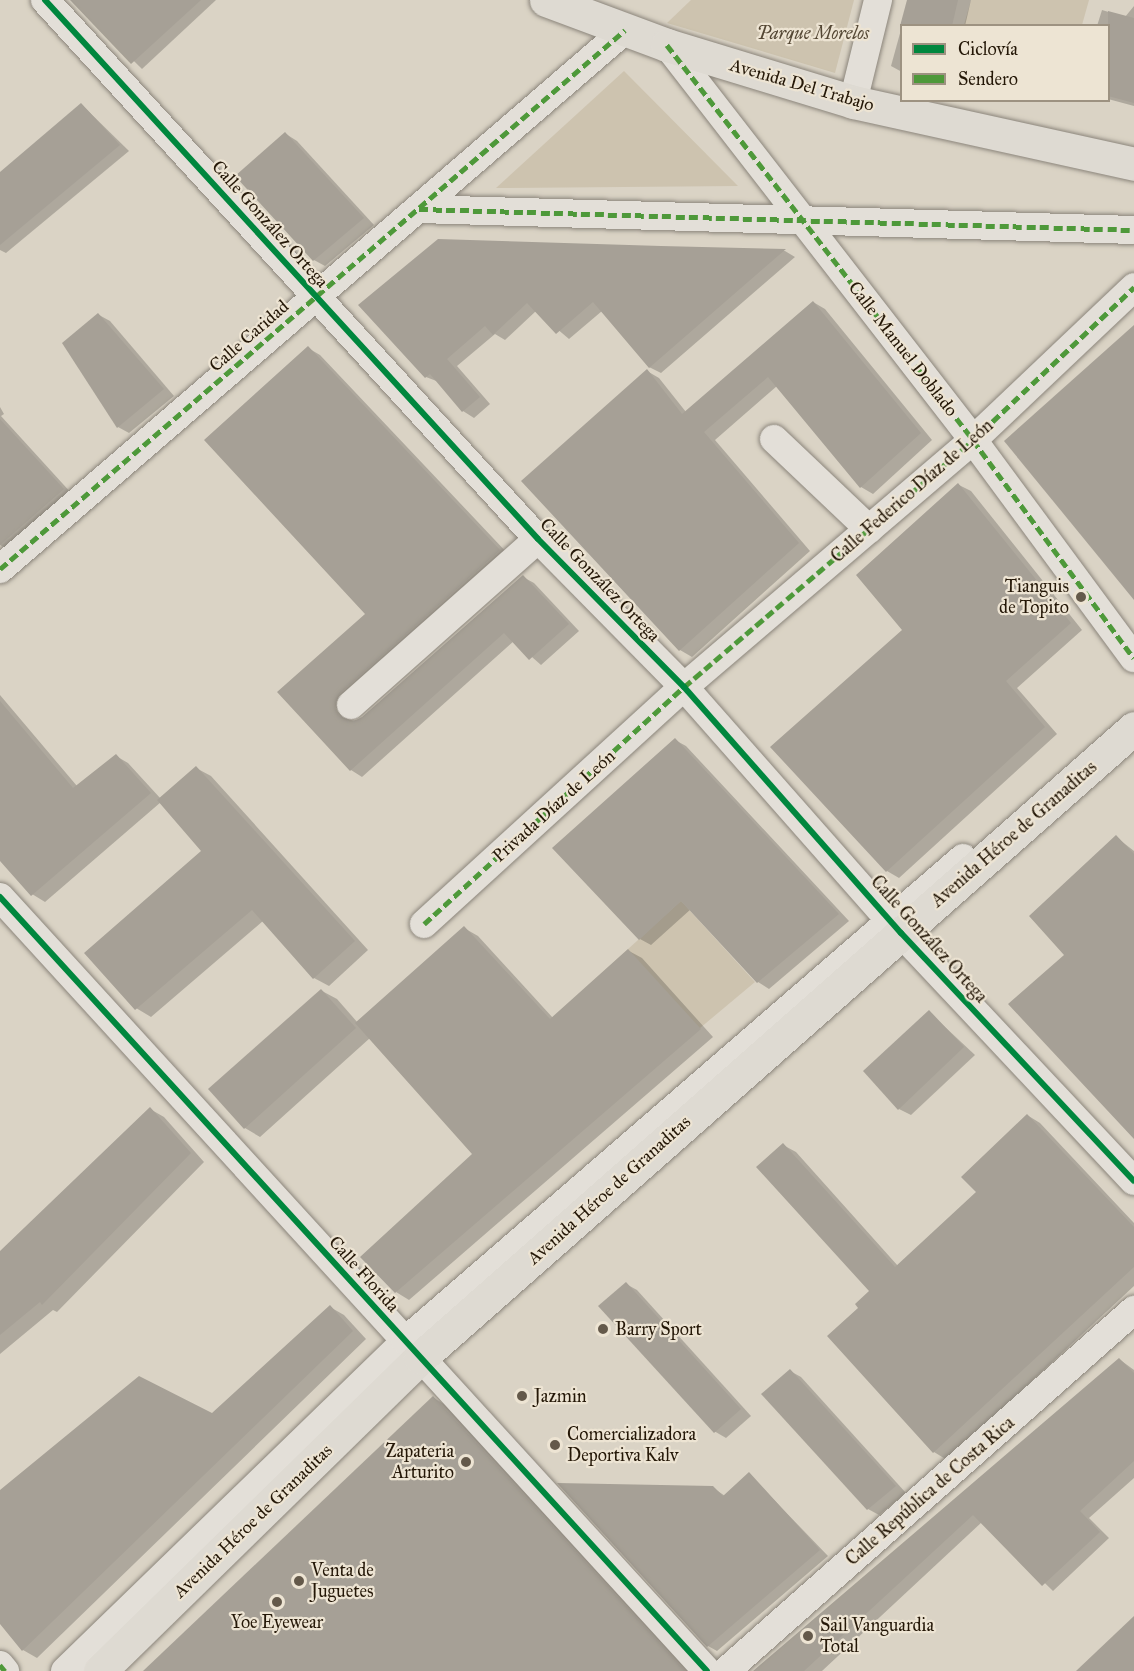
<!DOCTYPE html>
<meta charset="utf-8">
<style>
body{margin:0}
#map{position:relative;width:1134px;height:1671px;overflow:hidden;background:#dad3c5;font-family:"IM FELL Great Primer",serif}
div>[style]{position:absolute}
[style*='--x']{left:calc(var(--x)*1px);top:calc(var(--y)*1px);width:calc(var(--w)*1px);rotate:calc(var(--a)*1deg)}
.green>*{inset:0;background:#cdc3af}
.shadow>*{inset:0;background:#0003}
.building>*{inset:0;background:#a6a096}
.roads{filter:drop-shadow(0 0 2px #8b857b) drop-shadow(0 0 2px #8b857b)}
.minor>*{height:28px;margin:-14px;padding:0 14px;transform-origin:14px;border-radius:14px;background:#e3dfd8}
.major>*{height:33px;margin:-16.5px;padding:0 16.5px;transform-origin:16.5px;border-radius:16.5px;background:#dedad2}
.quiet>*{height:4.5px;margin-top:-2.25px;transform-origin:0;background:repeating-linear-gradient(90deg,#4e993a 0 9px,transparent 0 13.5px)}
.cycleway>*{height:6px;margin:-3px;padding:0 3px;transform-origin:3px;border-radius:3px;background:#00873e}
.dots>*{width:16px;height:16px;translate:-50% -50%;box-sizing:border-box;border:3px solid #ede4d3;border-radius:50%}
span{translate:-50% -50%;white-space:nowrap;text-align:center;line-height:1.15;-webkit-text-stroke:4.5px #ede4d3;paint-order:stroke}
.park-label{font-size:18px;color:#544734;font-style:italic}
.street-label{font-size:18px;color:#241707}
.poi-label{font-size:18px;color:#241707}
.right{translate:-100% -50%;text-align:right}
.left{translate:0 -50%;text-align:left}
.legend{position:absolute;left:900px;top:24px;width:210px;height:78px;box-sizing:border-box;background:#ede4d3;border:2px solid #9d9281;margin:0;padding:8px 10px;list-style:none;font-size:18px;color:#241707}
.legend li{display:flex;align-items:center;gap:12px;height:30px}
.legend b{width:30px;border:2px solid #9d9281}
</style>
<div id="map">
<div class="green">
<div style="clip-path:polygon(691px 0,854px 0,835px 73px,667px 23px)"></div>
<div style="clip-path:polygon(971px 0,1089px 0,1082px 25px,964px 25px)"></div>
<div style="clip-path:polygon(624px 71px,738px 186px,496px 188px)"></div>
<div style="clip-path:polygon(681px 901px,755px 982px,657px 1064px,584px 989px)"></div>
</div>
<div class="shadow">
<div style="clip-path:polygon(72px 0,216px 0,142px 69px)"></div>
<div style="clip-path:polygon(908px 0,971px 0,965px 26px,902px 26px)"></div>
<div style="clip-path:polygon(1134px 6px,1134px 106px,1108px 99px,1108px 26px,1097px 26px,1102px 10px,1125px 17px)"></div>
<div style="clip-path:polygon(902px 26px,902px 72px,891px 66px)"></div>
<div style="clip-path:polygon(82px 105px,129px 151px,6px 253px,0 250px,0 174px)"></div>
<div style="clip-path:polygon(286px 134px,297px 141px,374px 225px,325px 266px,314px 260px)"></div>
<div style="clip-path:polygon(438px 240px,785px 251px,795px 257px,661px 373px,649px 367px,602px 311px,569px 339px,536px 311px,505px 340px,495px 334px,457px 366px,490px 404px,474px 418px,463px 411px,439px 382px,426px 377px)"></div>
<div style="clip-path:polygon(813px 302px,825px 309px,932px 440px,873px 494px,861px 487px,777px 386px,715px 440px,810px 551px,692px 657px,680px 650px,647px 371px,659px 378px,686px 412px)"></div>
<div style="clip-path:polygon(99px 315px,110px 321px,174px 396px,129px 433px,118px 427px)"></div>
<div style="clip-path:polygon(308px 348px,320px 355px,511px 557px,346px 715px,349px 721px,363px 719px,523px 577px,534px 583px,579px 631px,541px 665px,514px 641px,362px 777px,351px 770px,279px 692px,367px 614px)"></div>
<div style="clip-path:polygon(0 407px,4px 414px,1px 416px,73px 495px,10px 551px,0 545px)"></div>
<div style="clip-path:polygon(959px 485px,971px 491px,1082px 630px,1017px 688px,1057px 734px,899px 878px,887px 871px,904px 630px)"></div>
<div style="clip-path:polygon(0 695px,77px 786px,116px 756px,128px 763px,161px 799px,196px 768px,211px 776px,368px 950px,329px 986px,314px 978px,263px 921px,151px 1017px,136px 1008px,203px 851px,161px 802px,45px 902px,32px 894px,0 859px)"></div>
<div style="clip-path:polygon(675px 740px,686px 746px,849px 921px,769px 989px,758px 982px,691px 909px,651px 945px,640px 939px)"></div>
<div style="clip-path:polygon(1116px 837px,1134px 851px,1134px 1137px,1066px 955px)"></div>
<div style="clip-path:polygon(464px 928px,478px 936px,553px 1018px,629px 951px,642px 958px,713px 1037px,409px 1300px,396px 1292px,474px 1154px,370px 1038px,260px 1137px,245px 1128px,210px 1090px,322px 991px,337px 999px,358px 1023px)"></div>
<div style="clip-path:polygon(929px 1012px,975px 1055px,911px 1115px,899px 1109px)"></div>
<div style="clip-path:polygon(150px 1109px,164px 1117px,204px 1162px,57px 1312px,53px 1310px,0 1354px,0 1253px)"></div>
<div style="clip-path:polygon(1027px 1115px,1040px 1123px,1134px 1223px,1134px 1286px,947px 1460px,934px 1452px,829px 1337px,861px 1308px,872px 1291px,783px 1145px,796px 1152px,898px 1266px,978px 1192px)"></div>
<div style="clip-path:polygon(626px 1284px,637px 1290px,751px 1416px,726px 1438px,714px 1431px)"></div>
<div style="clip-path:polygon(330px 1307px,344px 1315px,366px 1339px,37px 1658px,23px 1650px,0 1621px,0 1492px,212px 1414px)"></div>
<div style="clip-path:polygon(1119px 1359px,1134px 1370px,1134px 1478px,1089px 1518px,1109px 1538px,1053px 1591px,982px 1522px,822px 1671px,755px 1671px)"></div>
<div style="clip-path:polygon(790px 1371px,801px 1377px,906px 1493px,879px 1515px,868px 1509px)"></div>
<div style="clip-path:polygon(434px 1398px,447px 1406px,690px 1671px,145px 1671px)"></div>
<div style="clip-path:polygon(749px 1474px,828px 1556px,717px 1651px,708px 1646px,712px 1487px,725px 1496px)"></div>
</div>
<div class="building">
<div style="clip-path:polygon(70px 0,201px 0,131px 64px)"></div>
<div style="clip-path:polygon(907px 0,958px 0,952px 26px,900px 26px)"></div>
<div style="clip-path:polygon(1108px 11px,1134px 18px,1134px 103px,1108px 96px)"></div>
<div style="clip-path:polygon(81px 103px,120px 145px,0 245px,0 172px)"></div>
<div style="clip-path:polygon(285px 132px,364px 218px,313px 261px,235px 176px)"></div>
<div style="clip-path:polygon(438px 239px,661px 246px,786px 249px,649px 368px,593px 302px,556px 334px,527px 303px,493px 335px,485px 326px,447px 359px,480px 397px,462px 412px,430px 374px,425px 378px,358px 305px)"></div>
<div style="clip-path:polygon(813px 301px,921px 433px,860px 488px,768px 377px,704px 432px,799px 543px,679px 651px,521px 481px,647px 369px,682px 414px)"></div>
<div style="clip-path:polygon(98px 313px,164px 389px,117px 428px,62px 343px)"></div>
<div style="clip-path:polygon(1134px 325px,1134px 600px,1004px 441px)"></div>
<div style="clip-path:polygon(308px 346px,500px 550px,340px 693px,335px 708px,339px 716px,354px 721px,362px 717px,523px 575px,569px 624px,529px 660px,504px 633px,350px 771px,277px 692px,365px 614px,204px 440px)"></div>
<div style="clip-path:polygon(0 419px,64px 489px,0 545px)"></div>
<div style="clip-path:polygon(958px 483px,1071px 623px,1006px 681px,1045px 727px,886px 872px,770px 747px,902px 630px,856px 575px)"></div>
<div style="clip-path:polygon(0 701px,73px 788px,116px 754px,151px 793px,31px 896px,0 861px)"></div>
<div style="clip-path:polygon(675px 738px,839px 914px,757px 983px,681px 901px,639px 940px,552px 848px)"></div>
<div style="clip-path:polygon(196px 766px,355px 941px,313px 979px,252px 910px,135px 1010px,84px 953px,201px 851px,157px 800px)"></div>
<div style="clip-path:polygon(1116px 835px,1134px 854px,1134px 1139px,1008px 1004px,1064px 955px,1029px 916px)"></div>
<div style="clip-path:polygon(464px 926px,550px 1019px,628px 949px,701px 1029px,395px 1293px,360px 1257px,472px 1154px,355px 1023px)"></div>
<div style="clip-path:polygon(321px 989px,356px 1028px,244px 1129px,208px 1089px)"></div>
<div style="clip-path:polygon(929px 1010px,964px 1047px,898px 1110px,863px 1071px)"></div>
<div style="clip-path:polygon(150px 1107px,191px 1153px,42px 1305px,40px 1302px,0 1335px,0 1251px)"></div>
<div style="clip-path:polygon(1027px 1114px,1134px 1227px,1134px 1267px,933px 1453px,827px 1336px,858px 1308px,855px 1304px,869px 1291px,756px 1167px,783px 1143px,895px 1267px,976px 1192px,961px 1177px)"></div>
<div style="clip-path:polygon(626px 1282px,741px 1409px,714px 1433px,598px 1306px)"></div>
<div style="clip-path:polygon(330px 1305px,353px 1331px,22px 1651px,0 1624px,0 1490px,139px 1376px,212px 1413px)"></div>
<div style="clip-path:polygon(1119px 1358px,1134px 1373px,1134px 1461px,1080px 1511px,1100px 1532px,1042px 1586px,973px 1515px,804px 1671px,753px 1671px)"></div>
<div style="clip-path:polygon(790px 1369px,896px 1486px,867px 1510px,761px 1394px)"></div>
<div style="clip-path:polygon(433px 1396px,685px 1671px,143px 1671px)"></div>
<div style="clip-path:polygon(749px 1472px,820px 1550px,707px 1647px,557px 1483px,713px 1486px,723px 1496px)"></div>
<div style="clip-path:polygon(1134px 1616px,1134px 1671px,1076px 1671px)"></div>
</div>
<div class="roads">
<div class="minor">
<div style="--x:45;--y:0;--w:730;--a:47.55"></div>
<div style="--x:538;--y:539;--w:208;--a:45.4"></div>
<div style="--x:684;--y:687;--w:328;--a:48.6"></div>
<div style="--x:901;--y:933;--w:340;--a:46.8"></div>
<div style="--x:667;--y:45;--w:500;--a:52.2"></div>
<div style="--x:973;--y:440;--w:271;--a:53.6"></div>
<div style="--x:853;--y:102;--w:105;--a:-76.2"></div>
<div style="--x:419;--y:209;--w:715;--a:1.68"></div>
<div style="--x:774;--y:439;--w:131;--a:43.5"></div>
<div style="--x:0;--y:569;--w:825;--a:-40.77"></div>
<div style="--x:351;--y:705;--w:250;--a:-41.6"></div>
<div style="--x:0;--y:897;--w:1048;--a:47.59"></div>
<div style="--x:424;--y:924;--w:352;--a:-42.4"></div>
<div style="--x:684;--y:687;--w:380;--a:-40.5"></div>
<div style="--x:973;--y:440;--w:222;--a:-43.5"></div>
<div style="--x:0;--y:1665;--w:8;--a:50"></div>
<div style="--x:65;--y:1671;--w:474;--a:-44.1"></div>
<div style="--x:405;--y:1341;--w:738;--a:-40.88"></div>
<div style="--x:726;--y:1671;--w:545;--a:-41.5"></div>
</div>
<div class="major">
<div style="--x:546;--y:0;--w:129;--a:20.4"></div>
<div style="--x:667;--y:45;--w:195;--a:17"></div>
<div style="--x:853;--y:102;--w:288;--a:12.4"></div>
<div style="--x:100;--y:1671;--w:448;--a:-44.4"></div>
<div style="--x:420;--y:1358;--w:952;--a:-41.42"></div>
</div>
</div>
<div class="quiet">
<div style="--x:667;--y:45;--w:500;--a:52.2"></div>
<div style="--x:973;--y:440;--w:271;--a:53.6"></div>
<div style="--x:419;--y:209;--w:715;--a:1.68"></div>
<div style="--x:0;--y:569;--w:825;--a:-40.77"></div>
<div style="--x:424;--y:924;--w:352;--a:-42.4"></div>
<div style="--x:684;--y:687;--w:380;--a:-40.5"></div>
<div style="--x:973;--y:440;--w:222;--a:-43.5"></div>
<div style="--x:0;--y:1665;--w:8;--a:50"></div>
</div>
<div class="cycleway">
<div style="--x:45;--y:0;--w:730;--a:47.55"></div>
<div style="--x:538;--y:539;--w:208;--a:45.4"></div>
<div style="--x:684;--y:687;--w:328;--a:48.6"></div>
<div style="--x:901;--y:933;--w:340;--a:46.8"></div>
<div style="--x:0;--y:897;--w:1048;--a:47.59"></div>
</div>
<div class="dots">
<div style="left:1081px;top:597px;background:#64594a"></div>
<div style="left:603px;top:1329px;background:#64594a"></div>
<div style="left:522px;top:1396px;background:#64594a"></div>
<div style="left:555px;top:1445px;background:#64594a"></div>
<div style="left:466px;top:1462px;background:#64594a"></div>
<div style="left:299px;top:1581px;background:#64594a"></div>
<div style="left:277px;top:1602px;background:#64594a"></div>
<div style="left:808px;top:1636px;background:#64594a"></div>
</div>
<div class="park-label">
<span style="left:813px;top:33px">Parque Morelos</span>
</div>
<div class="street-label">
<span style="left:802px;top:85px;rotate:16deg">Avenida Del Trabajo</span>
<span style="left:270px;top:224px;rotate:48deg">Calle González Ortega</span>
<span style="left:249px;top:336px;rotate:-41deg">Calle Caridad</span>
<span style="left:903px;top:349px;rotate:52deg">Calle Manuel Doblado</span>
<span style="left:912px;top:491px;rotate:-41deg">Calle Federico Díaz de León</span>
<span style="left:600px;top:580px;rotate:46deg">Calle González Ortega</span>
<span style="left:554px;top:806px;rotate:-42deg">Privada Díaz de León</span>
<span style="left:1014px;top:834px;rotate:-41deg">Avenida Héroe de Granaditas</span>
<span style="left:929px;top:939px;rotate:48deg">Calle González Ortega</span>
<span style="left:609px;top:1190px;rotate:-42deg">Avenida Héroe de Granaditas</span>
<span style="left:364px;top:1274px;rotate:48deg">Calle Florida</span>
<span style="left:930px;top:1491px;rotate:-41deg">Calle República de Costa Rica</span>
<span style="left:253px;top:1521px;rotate:-44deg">Avenida Héroe de Granaditas</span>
</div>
<div class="poi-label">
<span class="right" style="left:1069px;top:597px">Tianguis<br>de Topito</span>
<span class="left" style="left:615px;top:1329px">Barry Sport</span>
<span class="left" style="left:534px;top:1396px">Jazmin</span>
<span class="left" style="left:567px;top:1445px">Comercializadora<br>Deportiva Kalv</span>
<span class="right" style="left:454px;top:1462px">Zapateria<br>Arturito</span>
<span class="left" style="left:311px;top:1581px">Venta de<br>Juguetes</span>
<span style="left:277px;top:1622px">Yoe Eyewear</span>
<span class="left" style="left:820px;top:1636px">Sail Vanguardia<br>Total</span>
</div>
<ul class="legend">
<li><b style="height:8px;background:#00873e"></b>Ciclovía</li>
<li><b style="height:8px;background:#4e993a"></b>Sendero</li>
</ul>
</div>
